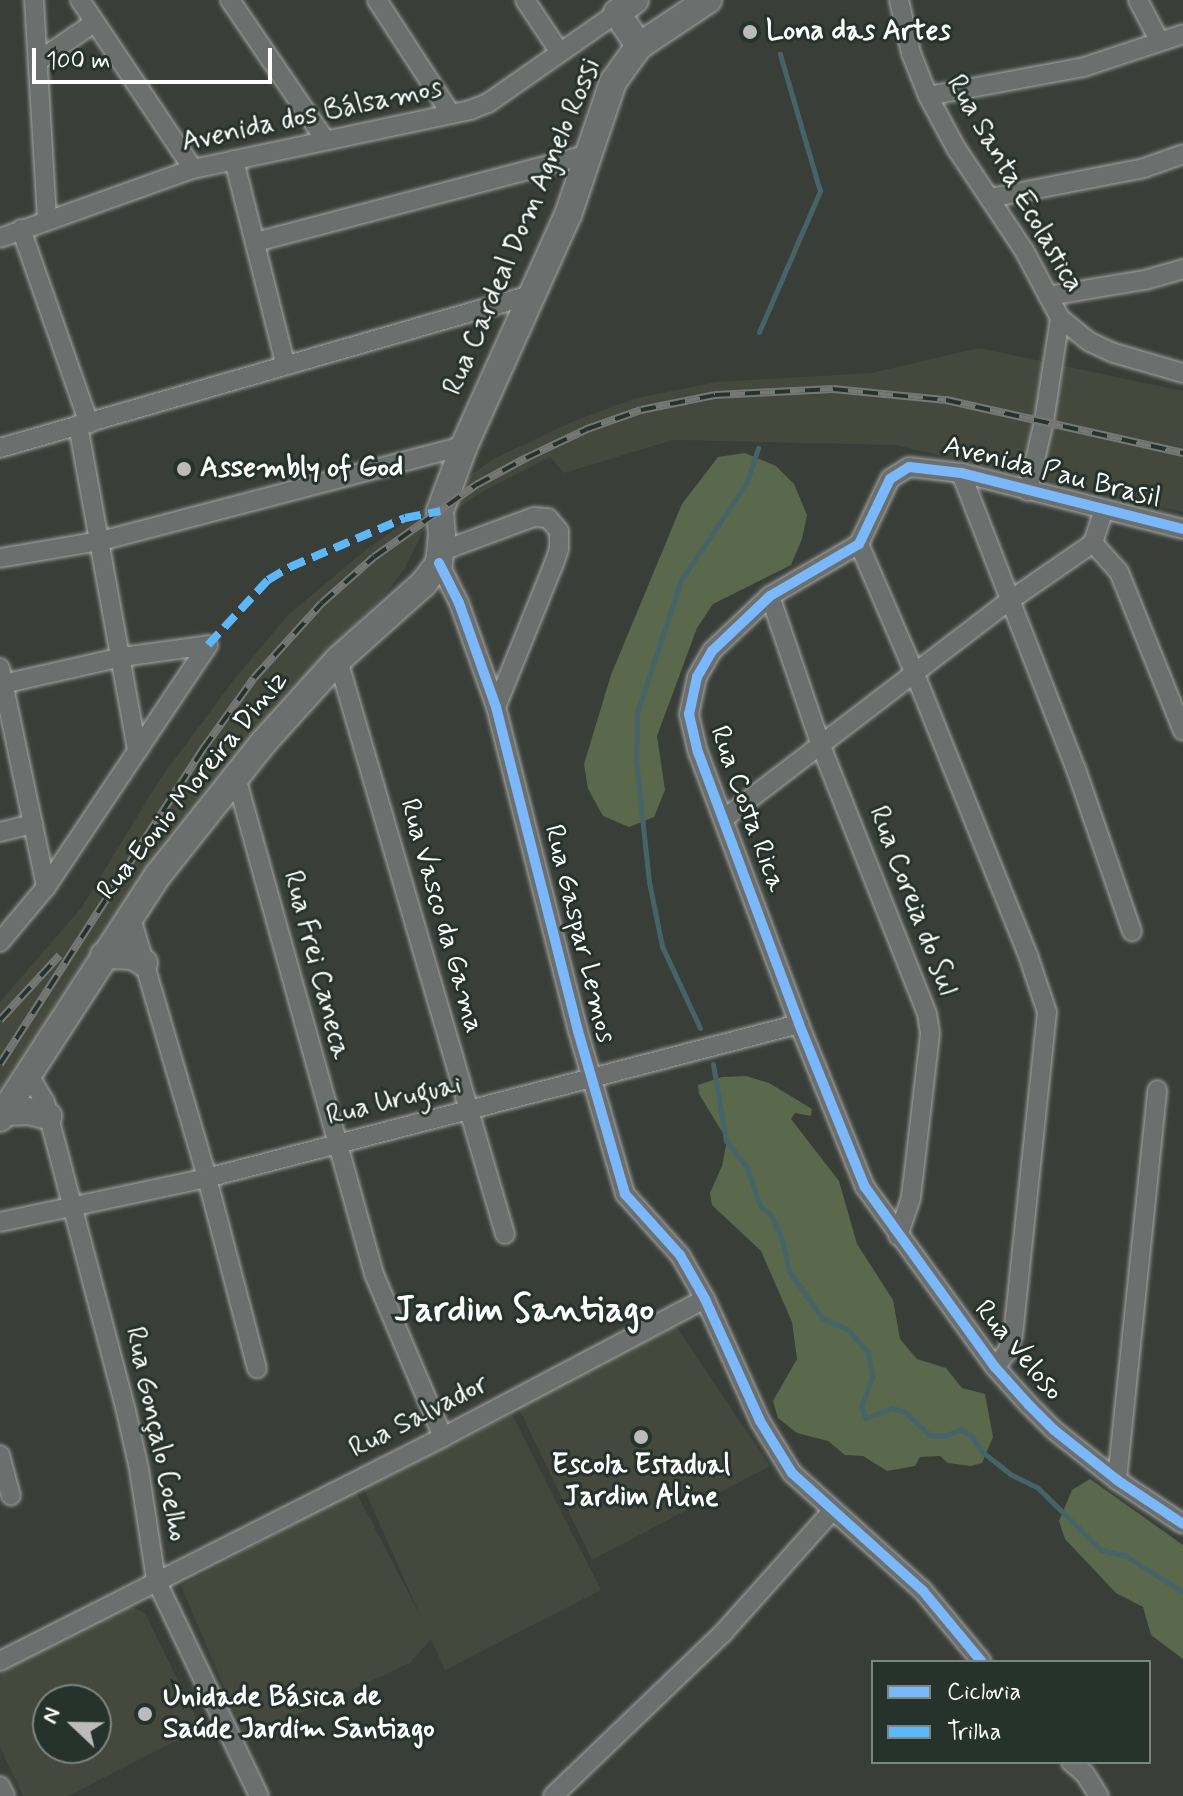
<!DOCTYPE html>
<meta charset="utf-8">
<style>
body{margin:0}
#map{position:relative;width:1183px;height:1796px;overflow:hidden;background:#3a3e39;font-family:Mynerve,sans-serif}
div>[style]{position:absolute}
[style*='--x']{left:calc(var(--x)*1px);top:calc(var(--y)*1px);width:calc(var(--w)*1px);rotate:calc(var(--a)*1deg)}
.built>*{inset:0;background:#44483d}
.green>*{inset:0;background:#5a684c}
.stream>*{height:5px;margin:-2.5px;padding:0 2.5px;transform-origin:2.5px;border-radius:2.5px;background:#466468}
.roads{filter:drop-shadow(0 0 2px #a6a8a6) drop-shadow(0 0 2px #a6a8a6)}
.minor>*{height:18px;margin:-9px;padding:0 9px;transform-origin:9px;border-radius:9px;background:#6b6f6d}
.secondary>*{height:26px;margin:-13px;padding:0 13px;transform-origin:13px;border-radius:13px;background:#6b6f6d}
.rail>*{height:8px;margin-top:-4px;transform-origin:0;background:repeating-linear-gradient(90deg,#26332d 0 15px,#767876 0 30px);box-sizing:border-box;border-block:2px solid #767876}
.quiet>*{height:8px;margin-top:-4px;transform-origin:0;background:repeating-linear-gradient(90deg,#5cb8fa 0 16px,transparent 0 24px)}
.cycleway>*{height:10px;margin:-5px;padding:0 5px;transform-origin:5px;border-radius:5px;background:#7ab7fb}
.dots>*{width:22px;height:22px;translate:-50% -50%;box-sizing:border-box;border:4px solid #26332d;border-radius:50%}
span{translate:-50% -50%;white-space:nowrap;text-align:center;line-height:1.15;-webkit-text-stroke:6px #26332d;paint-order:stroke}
.poi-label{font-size:28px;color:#fff;font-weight:700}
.left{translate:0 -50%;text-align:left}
.street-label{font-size:28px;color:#fff}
.district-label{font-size:36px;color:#fff;font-weight:700}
.legend{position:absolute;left:871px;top:1660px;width:280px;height:104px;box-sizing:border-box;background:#26332d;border:2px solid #7d8581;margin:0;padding:10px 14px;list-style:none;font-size:24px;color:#fff}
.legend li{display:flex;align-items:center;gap:16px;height:40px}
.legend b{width:40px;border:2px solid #7d8581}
.north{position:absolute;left:32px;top:1684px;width:80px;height:80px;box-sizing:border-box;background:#26332d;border:2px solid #7d8581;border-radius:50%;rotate:292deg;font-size:22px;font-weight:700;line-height:32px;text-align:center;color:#fff}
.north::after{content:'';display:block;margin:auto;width:28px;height:36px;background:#babbba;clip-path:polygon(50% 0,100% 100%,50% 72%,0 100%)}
.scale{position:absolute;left:32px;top:48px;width:240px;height:36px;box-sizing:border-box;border:4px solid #fff;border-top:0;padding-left:10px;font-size:24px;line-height:28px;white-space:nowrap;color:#fff;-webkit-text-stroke:6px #26332d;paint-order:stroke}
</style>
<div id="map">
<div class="built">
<div style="clip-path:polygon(979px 348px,1183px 391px,1183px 512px,895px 445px,673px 440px,564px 473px,550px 457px,485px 490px,423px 532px,403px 571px,383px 597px,299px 682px,167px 843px,107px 927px,0 1090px,0 1002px,82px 907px,160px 779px,236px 677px,288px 615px,363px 552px,493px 459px,572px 422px,633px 399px,716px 382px,871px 373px)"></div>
<div style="clip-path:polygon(676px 1326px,770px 1466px,592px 1560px,518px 1407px)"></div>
<div style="clip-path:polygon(512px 1414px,601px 1590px,445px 1670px,431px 1639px,410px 1663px,246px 1738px,181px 1586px,355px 1490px,422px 1619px,364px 1489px)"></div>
<div style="clip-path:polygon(evenodd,127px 1605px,145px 1613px,201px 1728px,68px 1796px,23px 1796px,0 1747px,0 1673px,127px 1605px,48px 1700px,96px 1700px,96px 1748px,48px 1748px,48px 1700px)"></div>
</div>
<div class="green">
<div style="clip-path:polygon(745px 453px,776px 466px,794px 484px,807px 515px,802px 539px,791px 565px,713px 604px,697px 628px,657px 736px,665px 790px,654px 817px,629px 827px,603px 816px,588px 789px,584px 764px,611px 675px,682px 504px,718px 457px)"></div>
<div style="clip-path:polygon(746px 1076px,769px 1083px,812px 1109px,811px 1116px,795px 1113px,791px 1119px,839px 1181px,857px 1244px,893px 1300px,900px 1339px,917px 1359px,946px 1368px,962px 1388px,985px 1394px,993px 1437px,982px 1463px,971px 1466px,948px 1463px,940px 1456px,920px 1457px,915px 1466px,887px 1471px,863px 1456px,845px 1455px,828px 1441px,797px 1433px,778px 1418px,773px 1401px,797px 1359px,792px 1322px,761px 1251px,712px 1205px,710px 1193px,722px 1166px,727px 1140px,699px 1094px,698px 1085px,722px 1077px)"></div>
<div style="clip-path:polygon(1090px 1479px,1183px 1545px,1183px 1659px,1151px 1635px,1143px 1607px,1116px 1593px,1065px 1539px,1059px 1521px,1072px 1490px)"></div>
</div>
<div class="stream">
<div style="--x:759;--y:332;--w:154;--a:-66.6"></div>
<div style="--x:820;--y:191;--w:143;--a:-106.3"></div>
<div style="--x:700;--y:1028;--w:90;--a:-114.9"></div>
<div style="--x:662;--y:946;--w:65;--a:-101.5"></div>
<div style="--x:649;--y:882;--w:123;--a:-96.1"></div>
<div style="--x:636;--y:760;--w:48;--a:-88.8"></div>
<div style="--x:637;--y:712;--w:139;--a:-71.6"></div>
<div style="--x:681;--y:580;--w:118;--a:-56"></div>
<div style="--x:747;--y:482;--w:36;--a:-72"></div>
<div style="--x:713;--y:1064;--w:78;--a:80.4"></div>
<div style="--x:726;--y:1141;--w:32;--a:51"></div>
<div style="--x:746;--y:1166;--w:42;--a:70.7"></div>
<div style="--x:760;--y:1206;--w:14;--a:39"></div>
<div style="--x:771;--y:1215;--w:27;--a:66"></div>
<div style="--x:782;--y:1240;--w:32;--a:77"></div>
<div style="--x:789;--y:1271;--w:57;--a:54.9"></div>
<div style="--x:822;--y:1318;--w:27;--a:24"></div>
<div style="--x:847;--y:1329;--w:31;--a:48"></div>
<div style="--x:868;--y:1352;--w:25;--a:81"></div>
<div style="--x:872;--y:1377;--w:32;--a:110"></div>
<div style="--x:861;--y:1407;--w:12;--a:66"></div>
<div style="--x:866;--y:1418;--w:28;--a:-21"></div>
<div style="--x:892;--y:1408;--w:14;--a:17"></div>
<div style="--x:905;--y:1412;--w:34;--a:43"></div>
<div style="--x:930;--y:1435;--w:15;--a:4"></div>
<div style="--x:945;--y:1436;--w:17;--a:-25"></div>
<div style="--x:960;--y:1429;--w:14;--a:30"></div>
<div style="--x:972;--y:1436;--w:17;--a:59"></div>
<div style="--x:981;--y:1451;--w:37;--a:38"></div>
<div style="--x:1010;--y:1474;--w:30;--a:26"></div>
<div style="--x:1037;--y:1487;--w:90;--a:44.5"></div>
<div style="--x:1101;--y:1550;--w:26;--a:13"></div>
<div style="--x:1126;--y:1556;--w:67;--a:32.3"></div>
</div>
<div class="roads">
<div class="minor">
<div style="--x:34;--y:0;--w:218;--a:86.6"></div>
<div style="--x:80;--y:0;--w:203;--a:56.2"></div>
<div style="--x:230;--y:0;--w:169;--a:55.8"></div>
<div style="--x:377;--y:0;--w:136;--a:57"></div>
<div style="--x:525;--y:0;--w:61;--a:56.3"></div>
<div style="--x:899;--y:0;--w:54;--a:77.2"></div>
<div style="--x:911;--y:53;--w:46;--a:68.4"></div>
<div style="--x:928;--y:96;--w:59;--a:61.7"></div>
<div style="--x:956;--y:148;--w:125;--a:56.4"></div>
<div style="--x:1025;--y:252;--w:75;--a:62.1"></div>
<div style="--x:1060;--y:318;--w:104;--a:98.8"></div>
<div style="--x:1044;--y:421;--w:72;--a:102.9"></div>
<div style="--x:1138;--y:0;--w:47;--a:62.4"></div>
<div style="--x:38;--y:61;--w:68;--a:-34.2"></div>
<div style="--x:928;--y:96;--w:159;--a:-10.5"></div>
<div style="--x:1084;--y:67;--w:104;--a:-18.4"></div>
<div style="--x:234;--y:160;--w:209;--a:75.9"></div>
<div style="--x:990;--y:198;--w:157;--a:-11"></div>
<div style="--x:1144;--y:168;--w:41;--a:-19.7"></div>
<div style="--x:21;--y:229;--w:206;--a:70.7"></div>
<div style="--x:0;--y:238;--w:205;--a:-19.7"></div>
<div style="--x:193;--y:169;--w:283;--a:-12"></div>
<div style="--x:470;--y:110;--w:19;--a:-21"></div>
<div style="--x:488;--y:103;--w:157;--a:-34.9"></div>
<div style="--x:256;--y:242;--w:348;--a:-14.8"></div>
<div style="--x:1048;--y:296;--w:98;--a:-9.4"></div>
<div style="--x:1145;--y:280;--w:40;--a:-16"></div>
<div style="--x:1060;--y:318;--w:38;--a:39"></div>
<div style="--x:1090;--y:342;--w:26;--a:25"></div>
<div style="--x:1114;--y:353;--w:72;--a:16.2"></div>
<div style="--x:78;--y:425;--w:331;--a:79.7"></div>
<div style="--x:0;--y:448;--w:556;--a:-16.09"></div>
<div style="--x:961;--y:473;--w:318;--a:68.8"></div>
<div style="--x:1076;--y:769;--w:172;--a:71"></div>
<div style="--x:1183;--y:529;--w:229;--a:-165.8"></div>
<div style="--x:961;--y:473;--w:52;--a:-173.4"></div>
<div style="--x:909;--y:467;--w:22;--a:148"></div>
<div style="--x:890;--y:479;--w:72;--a:115.5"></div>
<div style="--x:859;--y:544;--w:103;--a:149.7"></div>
<div style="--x:770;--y:596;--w:80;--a:136.5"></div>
<div style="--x:712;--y:651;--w:30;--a:120"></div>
<div style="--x:697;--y:677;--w:38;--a:102"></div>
<div style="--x:689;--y:714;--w:39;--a:77"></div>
<div style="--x:698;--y:752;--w:290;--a:69.6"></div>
<div style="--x:799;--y:1024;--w:176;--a:68"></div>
<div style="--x:865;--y:1187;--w:222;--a:54.2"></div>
<div style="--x:995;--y:1367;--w:51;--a:48.2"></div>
<div style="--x:1029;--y:1405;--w:35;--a:45"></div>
<div style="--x:1054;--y:1430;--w:80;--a:38.4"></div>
<div style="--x:1117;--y:1480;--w:79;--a:33.7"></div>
<div style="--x:1093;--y:543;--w:39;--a:48"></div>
<div style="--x:1119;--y:572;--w:171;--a:68.1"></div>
<div style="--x:859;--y:544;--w:142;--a:66.7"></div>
<div style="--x:915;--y:674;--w:303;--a:68.1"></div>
<div style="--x:1028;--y:955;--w:60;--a:71.6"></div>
<div style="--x:1047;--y:1012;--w:325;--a:96"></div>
<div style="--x:1013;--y:1335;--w:18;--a:109"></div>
<div style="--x:1007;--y:1352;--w:19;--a:129"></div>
<div style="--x:442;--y:551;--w:98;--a:-20.3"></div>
<div style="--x:534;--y:517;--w:14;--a:4"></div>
<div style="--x:548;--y:518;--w:17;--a:50"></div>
<div style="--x:559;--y:531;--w:18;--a:90"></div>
<div style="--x:559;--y:549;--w:18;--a:109"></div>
<div style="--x:553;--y:566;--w:152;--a:112"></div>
<div style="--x:0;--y:558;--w:102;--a:-9.6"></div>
<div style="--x:101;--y:541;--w:375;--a:-14.7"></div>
<div style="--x:439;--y:563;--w:45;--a:63.4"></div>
<div style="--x:459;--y:603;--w:110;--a:70.4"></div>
<div style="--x:496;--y:707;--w:334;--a:75.8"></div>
<div style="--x:578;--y:1031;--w:170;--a:73.9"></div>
<div style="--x:625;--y:1194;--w:82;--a:48"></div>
<div style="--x:680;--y:1255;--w:51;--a:60.4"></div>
<div style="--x:705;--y:1299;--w:134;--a:65.7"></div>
<div style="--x:760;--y:1421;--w:61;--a:58.4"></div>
<div style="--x:792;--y:1473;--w:176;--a:42"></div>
<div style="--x:923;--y:1591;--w:92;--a:50.3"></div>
<div style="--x:770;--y:596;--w:158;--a:71.2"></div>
<div style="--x:821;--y:746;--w:288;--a:68.4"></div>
<div style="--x:927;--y:1014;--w:20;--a:81"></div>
<div style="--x:930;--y:1034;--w:139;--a:96.6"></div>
<div style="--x:914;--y:1172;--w:26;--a:97"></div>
<div style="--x:911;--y:1198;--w:40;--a:108.9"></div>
<div style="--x:338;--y:660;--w:598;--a:73.78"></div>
<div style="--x:0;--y:668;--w:224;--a:78.1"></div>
<div style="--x:3;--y:684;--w:122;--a:-12.8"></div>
<div style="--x:122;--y:657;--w:87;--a:-7.9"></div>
<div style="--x:236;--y:777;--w:516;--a:74.48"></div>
<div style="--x:374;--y:1274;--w:177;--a:67.1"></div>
<div style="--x:725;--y:818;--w:357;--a:-37.4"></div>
<div style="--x:1009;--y:601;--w:102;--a:-34.6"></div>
<div style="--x:1093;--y:543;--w:35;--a:-72"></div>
<div style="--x:0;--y:832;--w:34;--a:-14"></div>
<div style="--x:130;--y:914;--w:275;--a:73.7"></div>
<div style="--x:207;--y:1178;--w:197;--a:75.3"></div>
<div style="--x:0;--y:942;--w:72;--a:-50.1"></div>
<div style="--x:46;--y:887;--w:291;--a:-56.2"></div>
<div style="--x:28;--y:1073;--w:34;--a:60"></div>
<div style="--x:45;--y:1102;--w:319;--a:75.3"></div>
<div style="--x:126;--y:1411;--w:59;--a:77.4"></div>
<div style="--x:139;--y:1469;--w:112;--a:81.3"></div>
<div style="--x:156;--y:1580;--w:239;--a:64.5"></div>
<div style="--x:0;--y:1222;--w:212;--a:-12"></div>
<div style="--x:207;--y:1178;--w:612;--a:-14.58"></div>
<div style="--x:0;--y:1455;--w:42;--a:75"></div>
<div style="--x:1117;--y:1480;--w:392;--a:-84.1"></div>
<div style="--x:0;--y:1661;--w:496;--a:-26.8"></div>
<div style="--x:443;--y:1437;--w:296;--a:-27.8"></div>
<div style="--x:1071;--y:1762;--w:18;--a:41"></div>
<div style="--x:1085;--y:1774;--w:26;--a:58"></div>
<div style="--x:0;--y:1786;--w:11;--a:63"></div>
<div style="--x:553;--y:1796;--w:236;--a:-43.8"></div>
<div style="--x:723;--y:1633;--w:162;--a:-48.2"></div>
</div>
<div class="secondary">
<div style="--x:635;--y:0;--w:22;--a:144"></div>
<div style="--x:617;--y:13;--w:40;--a:56"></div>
<div style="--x:104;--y:955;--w:29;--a:2"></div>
<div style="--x:133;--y:956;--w:13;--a:32"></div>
<div style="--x:4;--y:1112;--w:24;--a:-2"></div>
<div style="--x:28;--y:1111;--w:21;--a:14"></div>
<div style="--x:0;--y:1118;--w:290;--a:-57"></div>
<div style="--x:158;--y:875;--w:169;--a:-51.5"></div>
<div style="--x:263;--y:743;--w:112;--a:-47.9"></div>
<div style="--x:338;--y:660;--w:115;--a:-41.8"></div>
<div style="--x:424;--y:583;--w:25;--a:-53"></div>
<div style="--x:439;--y:563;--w:28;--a:-84"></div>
<div style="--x:442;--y:535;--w:24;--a:-95"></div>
<div style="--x:440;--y:511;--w:69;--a:-69.7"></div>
<div style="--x:464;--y:446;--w:253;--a:-65.8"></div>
<div style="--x:568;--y:215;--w:140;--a:-71.3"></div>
<div style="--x:613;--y:82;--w:44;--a:-54.2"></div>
<div style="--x:639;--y:46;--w:83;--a:-33.7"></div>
</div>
</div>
<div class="rail">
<div style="--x:0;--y:1020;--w:88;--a:-47.3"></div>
<div style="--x:0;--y:1064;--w:375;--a:-57.2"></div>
<div style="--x:203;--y:749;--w:87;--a:-54.3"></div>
<div style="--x:254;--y:678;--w:101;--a:-47.8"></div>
<div style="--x:322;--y:603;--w:69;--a:-41.5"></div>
<div style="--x:374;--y:557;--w:125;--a:-35.2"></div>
<div style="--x:476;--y:485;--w:57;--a:-28.4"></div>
<div style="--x:526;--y:458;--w:68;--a:-25.4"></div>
<div style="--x:587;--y:429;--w:57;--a:-19.4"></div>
<div style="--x:641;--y:410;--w:76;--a:-11.5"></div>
<div style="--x:715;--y:395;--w:118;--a:-2.9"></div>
<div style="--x:833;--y:389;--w:114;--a:5.6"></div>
<div style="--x:946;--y:400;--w:243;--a:12.6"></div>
</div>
<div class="quiet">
<div style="--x:208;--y:645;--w:88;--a:-47.3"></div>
<div style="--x:268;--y:580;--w:26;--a:-31"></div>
<div style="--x:290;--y:567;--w:125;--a:-23.1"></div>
<div style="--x:405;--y:518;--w:36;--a:-11"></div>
</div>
<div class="cycleway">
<div style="--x:1183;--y:529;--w:229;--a:-165.8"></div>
<div style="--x:961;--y:473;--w:52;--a:-173.4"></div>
<div style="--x:909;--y:467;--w:22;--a:148"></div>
<div style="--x:890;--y:479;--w:72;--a:115.5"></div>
<div style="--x:859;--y:544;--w:103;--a:149.7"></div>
<div style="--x:770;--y:596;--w:80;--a:136.5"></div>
<div style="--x:712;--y:651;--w:30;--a:120"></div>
<div style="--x:697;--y:677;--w:38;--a:102"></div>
<div style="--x:689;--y:714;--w:39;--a:77"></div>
<div style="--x:698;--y:752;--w:290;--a:69.6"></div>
<div style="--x:799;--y:1024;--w:176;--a:68"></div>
<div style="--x:865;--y:1187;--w:222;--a:54.2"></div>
<div style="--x:995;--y:1367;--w:51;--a:48.2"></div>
<div style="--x:1029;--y:1405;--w:35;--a:45"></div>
<div style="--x:1054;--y:1430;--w:80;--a:38.4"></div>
<div style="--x:1117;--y:1480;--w:79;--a:33.7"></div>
<div style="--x:439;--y:563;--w:45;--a:63.4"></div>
<div style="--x:459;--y:603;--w:110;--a:70.4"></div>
<div style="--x:496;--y:707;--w:334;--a:75.8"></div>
<div style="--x:578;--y:1031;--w:170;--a:73.9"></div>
<div style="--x:625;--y:1194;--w:82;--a:48"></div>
<div style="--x:680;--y:1255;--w:51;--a:60.4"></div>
<div style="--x:705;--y:1299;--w:134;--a:65.7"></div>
<div style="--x:760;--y:1421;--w:61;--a:58.4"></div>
<div style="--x:792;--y:1473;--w:176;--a:42"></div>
<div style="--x:923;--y:1591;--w:92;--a:50.3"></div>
</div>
<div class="dots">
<div style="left:750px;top:32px;background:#babbba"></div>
<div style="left:184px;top:469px;background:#babbba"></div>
<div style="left:641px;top:1437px;background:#babbba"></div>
<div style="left:145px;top:1714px;background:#babbba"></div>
</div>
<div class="poi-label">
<span class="left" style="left:766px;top:32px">Lona das Artes</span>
<span class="left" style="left:200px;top:469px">Assembly of God</span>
<span style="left:641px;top:1482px">Escola Estadual<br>Jardim Aline</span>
<span class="left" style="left:163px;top:1714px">Unidade Básica de<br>Saúde Jardim Santiago</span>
</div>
<div class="street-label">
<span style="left:312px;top:116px;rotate:-12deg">Avenida dos Bálsamos</span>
<span style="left:1014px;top:184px;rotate:60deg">Rua Santa Ecolastica</span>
<span style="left:523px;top:227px;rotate:-67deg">Rua Cardeal Dom Agnelo Rossi</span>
<span style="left:1052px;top:473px;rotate:14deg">Avenida Pau Brasil</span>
<span style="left:193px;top:786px;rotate:-51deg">Rua Eonio Moreira Diniz</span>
<span style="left:747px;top:809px;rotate:70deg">Rua Costa Rica</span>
<span style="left:912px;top:901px;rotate:69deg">Rua Coreia do Sul</span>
<span style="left:441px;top:916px;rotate:74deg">Rua Vasco da Gama</span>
<span style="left:579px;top:934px;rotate:76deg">Rua Gaspar Lemos</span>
<span style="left:316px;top:965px;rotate:75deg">Rua Frei Caneca</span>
<span style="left:394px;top:1101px;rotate:-14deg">Rua Uruguai</span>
<span style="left:1018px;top:1351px;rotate:50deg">Rua Veloso</span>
<span style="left:419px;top:1417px;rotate:-27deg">Rua Salvador</span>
<span style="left:156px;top:1434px;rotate:78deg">Rua Gonçalo Coelho</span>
</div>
<div class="district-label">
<span style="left:524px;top:1311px">Jardim Santiago</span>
</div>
<ul class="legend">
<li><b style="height:10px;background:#7ab7fb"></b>Ciclovia</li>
<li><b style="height:10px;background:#5cb8fa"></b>Trilha</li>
</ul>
<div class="north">N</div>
<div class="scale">100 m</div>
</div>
